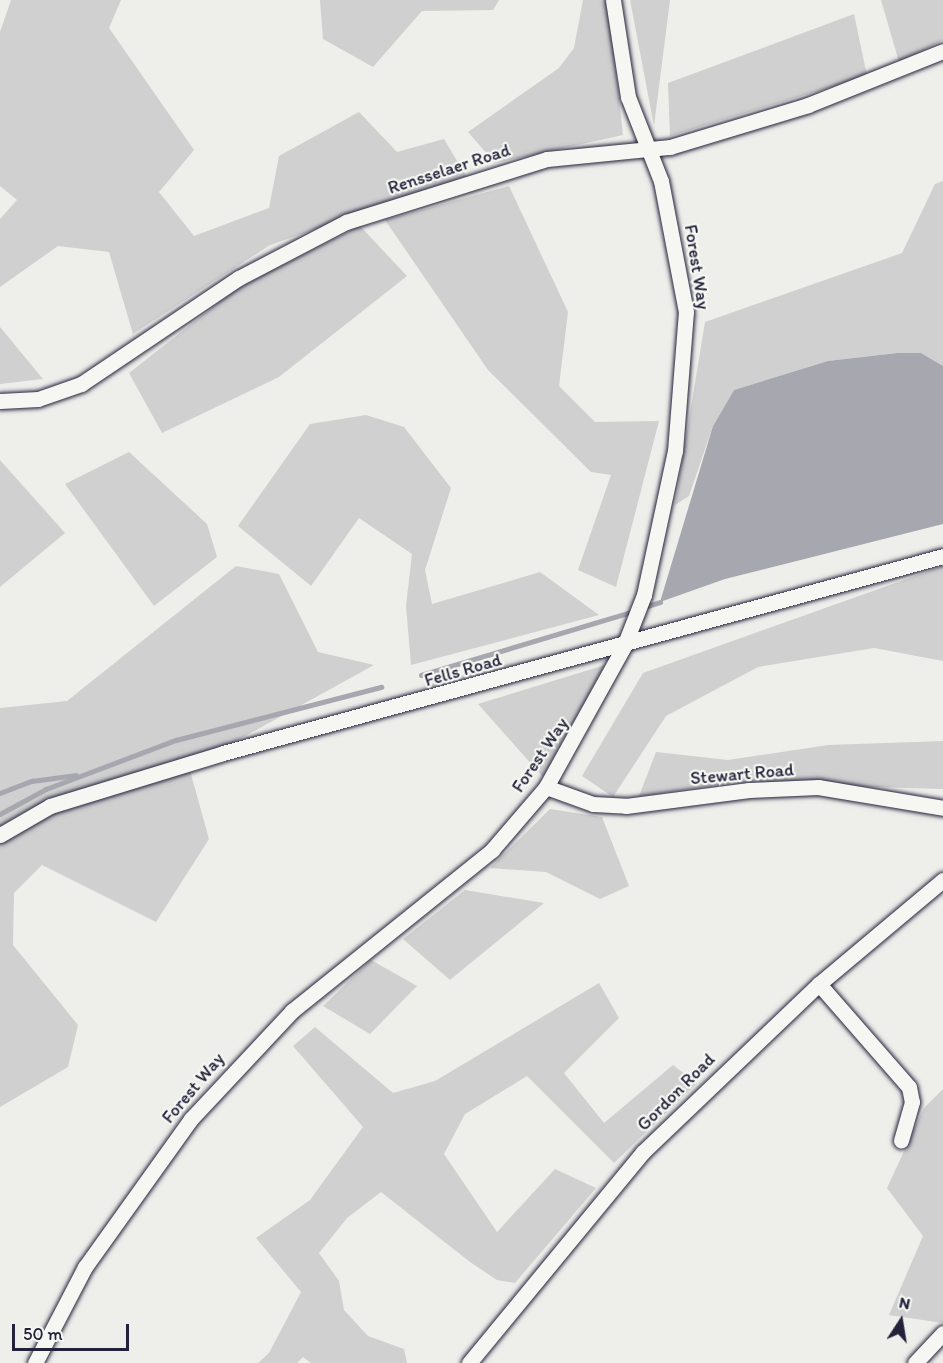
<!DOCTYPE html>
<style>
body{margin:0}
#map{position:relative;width:943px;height:1363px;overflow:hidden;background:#eeeeeb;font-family:Itim,sans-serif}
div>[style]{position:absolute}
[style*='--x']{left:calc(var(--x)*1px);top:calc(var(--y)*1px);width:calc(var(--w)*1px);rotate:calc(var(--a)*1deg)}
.green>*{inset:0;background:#d0d0d1}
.water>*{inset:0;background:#a7a7af}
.stream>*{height:4.5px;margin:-2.25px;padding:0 2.25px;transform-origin:2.25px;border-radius:2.25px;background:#a7a7af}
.roads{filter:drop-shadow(0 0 2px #22223b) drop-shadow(0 0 2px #22223b)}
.minor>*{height:15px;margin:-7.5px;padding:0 7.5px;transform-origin:7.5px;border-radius:7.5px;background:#f6f6f2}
span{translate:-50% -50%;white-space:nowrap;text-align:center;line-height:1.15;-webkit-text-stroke:4.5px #f6f6f2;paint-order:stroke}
.street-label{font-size:18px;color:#22223b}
.north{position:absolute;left:871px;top:1291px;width:60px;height:60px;-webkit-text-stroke:4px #f6f6f2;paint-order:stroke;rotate:12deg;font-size:16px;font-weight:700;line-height:24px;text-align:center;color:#22223b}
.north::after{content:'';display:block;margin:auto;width:21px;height:27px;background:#22223b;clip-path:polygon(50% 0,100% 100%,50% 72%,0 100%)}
.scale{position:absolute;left:12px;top:1324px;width:117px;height:27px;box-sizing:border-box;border:3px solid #22223b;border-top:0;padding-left:8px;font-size:18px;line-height:21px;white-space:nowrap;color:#22223b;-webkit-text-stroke:4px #f6f6f2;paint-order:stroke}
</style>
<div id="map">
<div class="green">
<div style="clip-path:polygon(11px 0,121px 0,109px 28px,194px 150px,159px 192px,194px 236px,269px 208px,279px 156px,359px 112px,397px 152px,444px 139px,466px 176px,270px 245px,133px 334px,109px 252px,58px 246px,0 287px,0 219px,17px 200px,0 186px,0 32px)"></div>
<div style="clip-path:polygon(320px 0,499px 0,493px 10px,422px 11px,373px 67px,323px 39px)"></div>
<div style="clip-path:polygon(583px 0,608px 0,623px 135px,495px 163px,468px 132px,559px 68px,574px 48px)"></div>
<div style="clip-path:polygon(630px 0,670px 0,654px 126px)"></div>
<div style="clip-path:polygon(881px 0,943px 0,943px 40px,899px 62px)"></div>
<div style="clip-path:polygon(854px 14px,867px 76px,670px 136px,668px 83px)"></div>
<div style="clip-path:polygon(943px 181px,943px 366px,921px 353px,897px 353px,828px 361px,734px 390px,713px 426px,689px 496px,675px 505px,705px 322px,902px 253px,935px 184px)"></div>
<div style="clip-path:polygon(509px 186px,568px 312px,559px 386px,595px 422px,659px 421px,616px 587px,578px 570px,611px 475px,591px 472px,488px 370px,385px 220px)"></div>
<div style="clip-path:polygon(360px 226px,407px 276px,279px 377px,162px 433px,129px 373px,236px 289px)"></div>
<div style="clip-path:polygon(0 327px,43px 379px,0 384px)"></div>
<div style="clip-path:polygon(366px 415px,404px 427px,451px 488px,425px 570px,432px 604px,540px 572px,599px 615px,411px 665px,406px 606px,412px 554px,359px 518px,311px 586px,238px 526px,310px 424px)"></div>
<div style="clip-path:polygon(129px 452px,207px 524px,217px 557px,154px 606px,65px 484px)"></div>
<div style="clip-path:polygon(0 460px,65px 533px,0 587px)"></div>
<div style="clip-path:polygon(236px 566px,279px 574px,318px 652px,374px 665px,189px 767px,209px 839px,156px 922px,42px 865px,14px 893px,13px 945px,78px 1025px,68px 1067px,0 1107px,0 708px,67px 701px)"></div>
<div style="clip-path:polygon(943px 566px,943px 661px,874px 648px,758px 667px,666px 716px,613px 797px,582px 776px,643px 673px)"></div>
<div style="clip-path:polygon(605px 665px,543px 777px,478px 704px)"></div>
<div style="clip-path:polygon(943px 741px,943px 789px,732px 783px,639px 796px,656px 752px,728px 760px,828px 745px)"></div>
<div style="clip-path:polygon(550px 809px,602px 817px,629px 886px,600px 899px,546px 872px,490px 868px)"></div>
<div style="clip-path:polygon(465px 890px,544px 903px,450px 980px,403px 939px)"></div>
<div style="clip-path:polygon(371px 960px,417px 986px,370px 1034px,323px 1006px)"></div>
<div style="clip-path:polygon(599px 983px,619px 1018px,564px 1073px,604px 1123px,673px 1065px,697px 1083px,614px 1163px,527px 1076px,465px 1114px,444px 1154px,497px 1232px,555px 1169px,596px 1188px,515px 1283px,497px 1280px,470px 1262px,381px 1192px,347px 1218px,319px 1253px,339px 1281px,344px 1310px,368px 1336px,404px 1349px,407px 1363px,311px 1363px,303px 1357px,297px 1363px,258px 1363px,269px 1353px,301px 1292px,256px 1238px,310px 1200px,363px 1127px,293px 1046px,315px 1027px,393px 1093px,435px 1081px)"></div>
<div style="clip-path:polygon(943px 1089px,943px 1323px,889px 1315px,923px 1236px,887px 1188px,924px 1108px)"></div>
</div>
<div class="water">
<div style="clip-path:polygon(897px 353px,921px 353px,943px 366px,943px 524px,725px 579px,660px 602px,713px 426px,734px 390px,828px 361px)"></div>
</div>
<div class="stream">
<div style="--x:642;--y:608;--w:19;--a:-18"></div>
<div style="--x:421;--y:675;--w:222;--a:-16.7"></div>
<div style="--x:0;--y:793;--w:34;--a:-21"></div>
<div style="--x:32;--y:781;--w:44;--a:-7.8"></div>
<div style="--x:0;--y:814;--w:52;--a:-28.5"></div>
<div style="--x:46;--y:789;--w:139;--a:-20.7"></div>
<div style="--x:176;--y:740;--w:212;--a:-14.5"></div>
</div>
<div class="roads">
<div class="minor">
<div style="--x:0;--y:401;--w:38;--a:-3"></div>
<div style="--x:38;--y:399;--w:46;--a:-19.2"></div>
<div style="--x:81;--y:384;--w:190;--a:-33.9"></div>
<div style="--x:239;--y:278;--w:121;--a:-27.6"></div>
<div style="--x:346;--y:222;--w:211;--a:-17.4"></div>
<div style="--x:547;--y:159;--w:124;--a:-5.6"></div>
<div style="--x:670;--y:147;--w:144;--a:-16.9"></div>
<div style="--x:808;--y:105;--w:145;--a:-21.8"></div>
<div style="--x:546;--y:787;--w:50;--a:19.9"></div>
<div style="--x:593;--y:804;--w:33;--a:3"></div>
<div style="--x:626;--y:806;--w:124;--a:-7.4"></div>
<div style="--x:749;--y:790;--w:69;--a:-2.5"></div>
<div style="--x:818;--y:787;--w:127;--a:9.5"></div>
<div style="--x:0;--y:835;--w:58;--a:-30.1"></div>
<div style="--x:50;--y:806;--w:181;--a:-17"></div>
<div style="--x:223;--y:753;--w:746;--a:-15.3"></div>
<div style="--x:819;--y:984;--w:137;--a:48.9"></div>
<div style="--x:909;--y:1087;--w:15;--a:79"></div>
<div style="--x:912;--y:1102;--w:40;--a:106"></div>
<div style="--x:35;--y:1363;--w:108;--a:-62.5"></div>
<div style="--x:85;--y:1267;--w:182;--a:-54.4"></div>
<div style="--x:191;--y:1119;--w:148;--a:-46.9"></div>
<div style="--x:292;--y:1011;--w:257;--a:-38.8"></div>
<div style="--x:492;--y:850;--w:83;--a:-49.4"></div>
<div style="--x:546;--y:787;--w:161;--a:-61"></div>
<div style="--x:624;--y:646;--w:55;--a:-68.6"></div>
<div style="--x:644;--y:595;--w:147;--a:-77.9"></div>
<div style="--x:675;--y:451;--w:139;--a:-85.5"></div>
<div style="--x:686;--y:312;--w:133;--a:-100.8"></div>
<div style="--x:661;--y:181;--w:90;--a:-111.4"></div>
<div style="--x:628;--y:97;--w:98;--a:-98.8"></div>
<div style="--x:469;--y:1363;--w:273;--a:-50.5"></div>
<div style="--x:643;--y:1152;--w:243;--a:-43.7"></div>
<div style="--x:819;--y:984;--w:162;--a:-40"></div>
<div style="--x:915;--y:1363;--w:41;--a:-47"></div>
</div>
</div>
<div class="street-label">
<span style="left:449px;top:169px;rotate:-18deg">Rensselaer Road</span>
<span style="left:697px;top:267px;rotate:81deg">Forest Way</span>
<span style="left:463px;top:670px;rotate:-16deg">Fells Road</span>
<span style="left:540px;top:755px;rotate:-56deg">Forest Way</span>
<span style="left:742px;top:774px;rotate:-5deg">Stewart Road</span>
<span style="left:193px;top:1088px;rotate:-50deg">Forest Way</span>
<span style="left:676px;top:1092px;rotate:-45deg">Gordon Road</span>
</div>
<div class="north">N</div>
<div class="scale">50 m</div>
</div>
